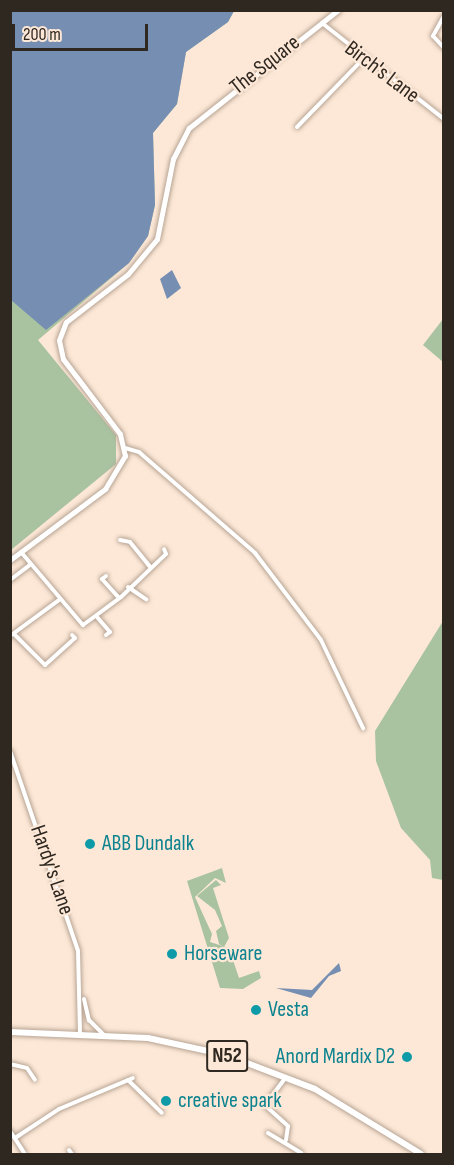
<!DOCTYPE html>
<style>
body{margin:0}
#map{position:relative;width:454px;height:1165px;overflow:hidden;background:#fde8d7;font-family:"Sofia Sans Condensed",sans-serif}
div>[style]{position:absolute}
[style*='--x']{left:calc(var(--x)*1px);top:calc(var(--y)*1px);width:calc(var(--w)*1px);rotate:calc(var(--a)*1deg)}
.green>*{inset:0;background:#a9c3a1}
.water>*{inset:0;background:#778eb3}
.roads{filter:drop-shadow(0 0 2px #b7a494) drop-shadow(0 0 2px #b7a494)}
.minor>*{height:4px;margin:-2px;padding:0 2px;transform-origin:2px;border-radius:2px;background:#fff}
.secondary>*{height:5px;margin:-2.5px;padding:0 2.5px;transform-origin:2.5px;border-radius:2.5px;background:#fff}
.primary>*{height:6px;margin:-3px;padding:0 3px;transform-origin:3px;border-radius:3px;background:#fff}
.dots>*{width:16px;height:16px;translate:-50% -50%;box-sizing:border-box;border:3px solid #fde8d7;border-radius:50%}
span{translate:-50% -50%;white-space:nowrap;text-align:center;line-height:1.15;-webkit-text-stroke:4.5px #fde8d7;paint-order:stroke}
.shield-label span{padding:2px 4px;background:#fde8d7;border:2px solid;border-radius:4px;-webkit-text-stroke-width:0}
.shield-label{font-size:21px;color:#2f2821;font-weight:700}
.street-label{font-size:22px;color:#2f2821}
.culture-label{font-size:22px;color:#0d838f}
.left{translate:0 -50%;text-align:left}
.right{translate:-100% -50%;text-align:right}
.frame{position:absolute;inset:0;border:12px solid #2f2821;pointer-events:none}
.scale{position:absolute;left:12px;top:24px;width:136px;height:27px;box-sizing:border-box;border:3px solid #2f2821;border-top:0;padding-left:8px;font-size:18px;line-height:21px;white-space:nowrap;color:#2f2821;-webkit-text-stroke:4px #fde8d7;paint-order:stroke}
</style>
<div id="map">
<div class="green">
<div style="clip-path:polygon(10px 11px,234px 11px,228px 22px,186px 52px,177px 104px,153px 133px,155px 205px,148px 236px,129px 263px,38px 340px,116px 435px,116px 464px,11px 550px)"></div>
<div style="clip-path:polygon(443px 319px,443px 362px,423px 345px)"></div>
<div style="clip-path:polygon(443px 621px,443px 880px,432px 878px,430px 860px,401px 828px,376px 761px,375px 731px)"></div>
<div style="clip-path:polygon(222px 868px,226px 883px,215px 878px,195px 897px,212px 934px,210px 942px,229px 948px,239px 978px,259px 971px,261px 978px,243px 989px,220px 988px,187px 881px)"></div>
<div style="clip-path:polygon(216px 880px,221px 885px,213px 888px,229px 938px,224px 947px,219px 944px,216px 931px,222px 926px,215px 910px,197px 896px)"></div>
</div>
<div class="water">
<div style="clip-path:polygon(11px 10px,234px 11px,228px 22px,186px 52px,177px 104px,153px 133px,155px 205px,148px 236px,129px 263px,46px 330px,11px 300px)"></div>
<div style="clip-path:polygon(172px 270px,181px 288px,167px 299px,160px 279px)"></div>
<div style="clip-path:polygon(339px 963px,341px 971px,329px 976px,311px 998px,276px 988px,312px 990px)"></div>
</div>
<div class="roads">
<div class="minor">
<div style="--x:444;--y:16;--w:23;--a:119"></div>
<div style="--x:433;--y:36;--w:16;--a:47"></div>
<div style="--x:322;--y:23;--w:155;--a:38.2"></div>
<div style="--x:297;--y:127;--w:96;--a:-45.8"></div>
<div style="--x:125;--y:448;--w:15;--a:16"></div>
<div style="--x:139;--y:452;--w:154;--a:41"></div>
<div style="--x:255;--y:553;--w:109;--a:52.8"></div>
<div style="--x:321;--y:640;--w:98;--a:64.5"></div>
<div style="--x:120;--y:540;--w:10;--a:11"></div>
<div style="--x:130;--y:542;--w:32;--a:51"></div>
<div style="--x:21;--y:552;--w:96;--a:49.7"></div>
<div style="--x:83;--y:625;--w:47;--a:-36.4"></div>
<div style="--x:121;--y:597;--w:62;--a:-43.7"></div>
<div style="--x:166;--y:554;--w:5;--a:-112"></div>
<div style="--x:106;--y:576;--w:5;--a:143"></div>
<div style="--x:102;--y:579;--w:25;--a:48"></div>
<div style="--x:10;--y:580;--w:25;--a:-37"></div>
<div style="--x:128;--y:587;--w:22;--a:34"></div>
<div style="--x:97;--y:617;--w:20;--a:49"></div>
<div style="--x:110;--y:632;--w:5;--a:143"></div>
<div style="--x:14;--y:634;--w:44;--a:45"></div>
<div style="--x:45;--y:665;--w:40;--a:-42"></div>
<div style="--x:75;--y:638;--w:4;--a:-135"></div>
<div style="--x:10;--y:636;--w:61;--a:-36.3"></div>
<div style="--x:10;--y:751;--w:211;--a:71.2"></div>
<div style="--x:78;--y:951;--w:81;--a:88.6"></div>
<div style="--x:84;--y:999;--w:22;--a:77"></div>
<div style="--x:89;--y:1020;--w:20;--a:45"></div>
<div style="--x:10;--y:1064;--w:17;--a:13"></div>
<div style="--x:27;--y:1068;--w:14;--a:56"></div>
<div style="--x:128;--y:1080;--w:47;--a:44.1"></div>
<div style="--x:10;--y:1131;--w:27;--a:57"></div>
<div style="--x:268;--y:1133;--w:39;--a:31"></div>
<div style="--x:15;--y:1138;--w:53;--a:-33.4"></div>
<div style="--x:59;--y:1109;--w:80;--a:-22.7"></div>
<div style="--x:286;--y:1140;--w:14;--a:-82"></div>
<div style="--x:288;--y:1126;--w:31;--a:-138"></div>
<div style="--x:265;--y:1105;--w:35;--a:-53"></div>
<div style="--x:69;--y:1150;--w:5;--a:53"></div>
</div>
<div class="secondary">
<div style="--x:10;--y:560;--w:119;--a:-36.8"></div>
<div style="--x:105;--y:489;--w:39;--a:-59"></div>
<div style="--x:125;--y:456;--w:23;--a:-103"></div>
<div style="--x:120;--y:434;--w:94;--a:-127.2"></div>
<div style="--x:63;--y:359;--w:19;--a:-102"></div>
<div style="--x:59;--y:340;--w:19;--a:-69"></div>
<div style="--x:66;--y:322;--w:78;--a:-37.7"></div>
<div style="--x:128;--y:274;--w:45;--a:-50.4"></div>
<div style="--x:157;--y:239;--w:82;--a:-78.7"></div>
<div style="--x:173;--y:159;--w:35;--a:-63"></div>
<div style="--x:189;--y:128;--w:190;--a:-38.4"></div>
</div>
<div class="primary">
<div style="--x:10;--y:1032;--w:138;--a:2.5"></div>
<div style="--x:148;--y:1038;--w:80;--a:12.3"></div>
<div style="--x:226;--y:1055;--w:95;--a:20.9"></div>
<div style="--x:315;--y:1089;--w:124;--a:31.5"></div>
</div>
</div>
<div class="dots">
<div style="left:90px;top:844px;background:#0f9aa8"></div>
<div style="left:172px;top:954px;background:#0f9aa8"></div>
<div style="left:256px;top:1010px;background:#0f9aa8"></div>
<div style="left:407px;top:1057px;background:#0f9aa8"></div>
<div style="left:166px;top:1101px;background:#0f9aa8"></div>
</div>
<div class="shield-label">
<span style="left:227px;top:1056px">N52</span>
</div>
<div class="street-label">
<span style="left:265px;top:65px;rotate:-38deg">The Square</span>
<span style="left:382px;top:72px;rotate:37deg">Birch's Lane</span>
<span style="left:52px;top:870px;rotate:71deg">Hardy's Lane</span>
</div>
<div class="culture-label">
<span class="left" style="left:102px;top:844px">ABB Dundalk</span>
<span class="left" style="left:184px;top:954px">Horseware</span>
<span class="left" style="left:268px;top:1010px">Vesta</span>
<span class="right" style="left:395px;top:1057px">Anord Mardix D2</span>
<span class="left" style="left:178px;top:1101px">creative spark</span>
</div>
<div class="frame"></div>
<div class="scale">200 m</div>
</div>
